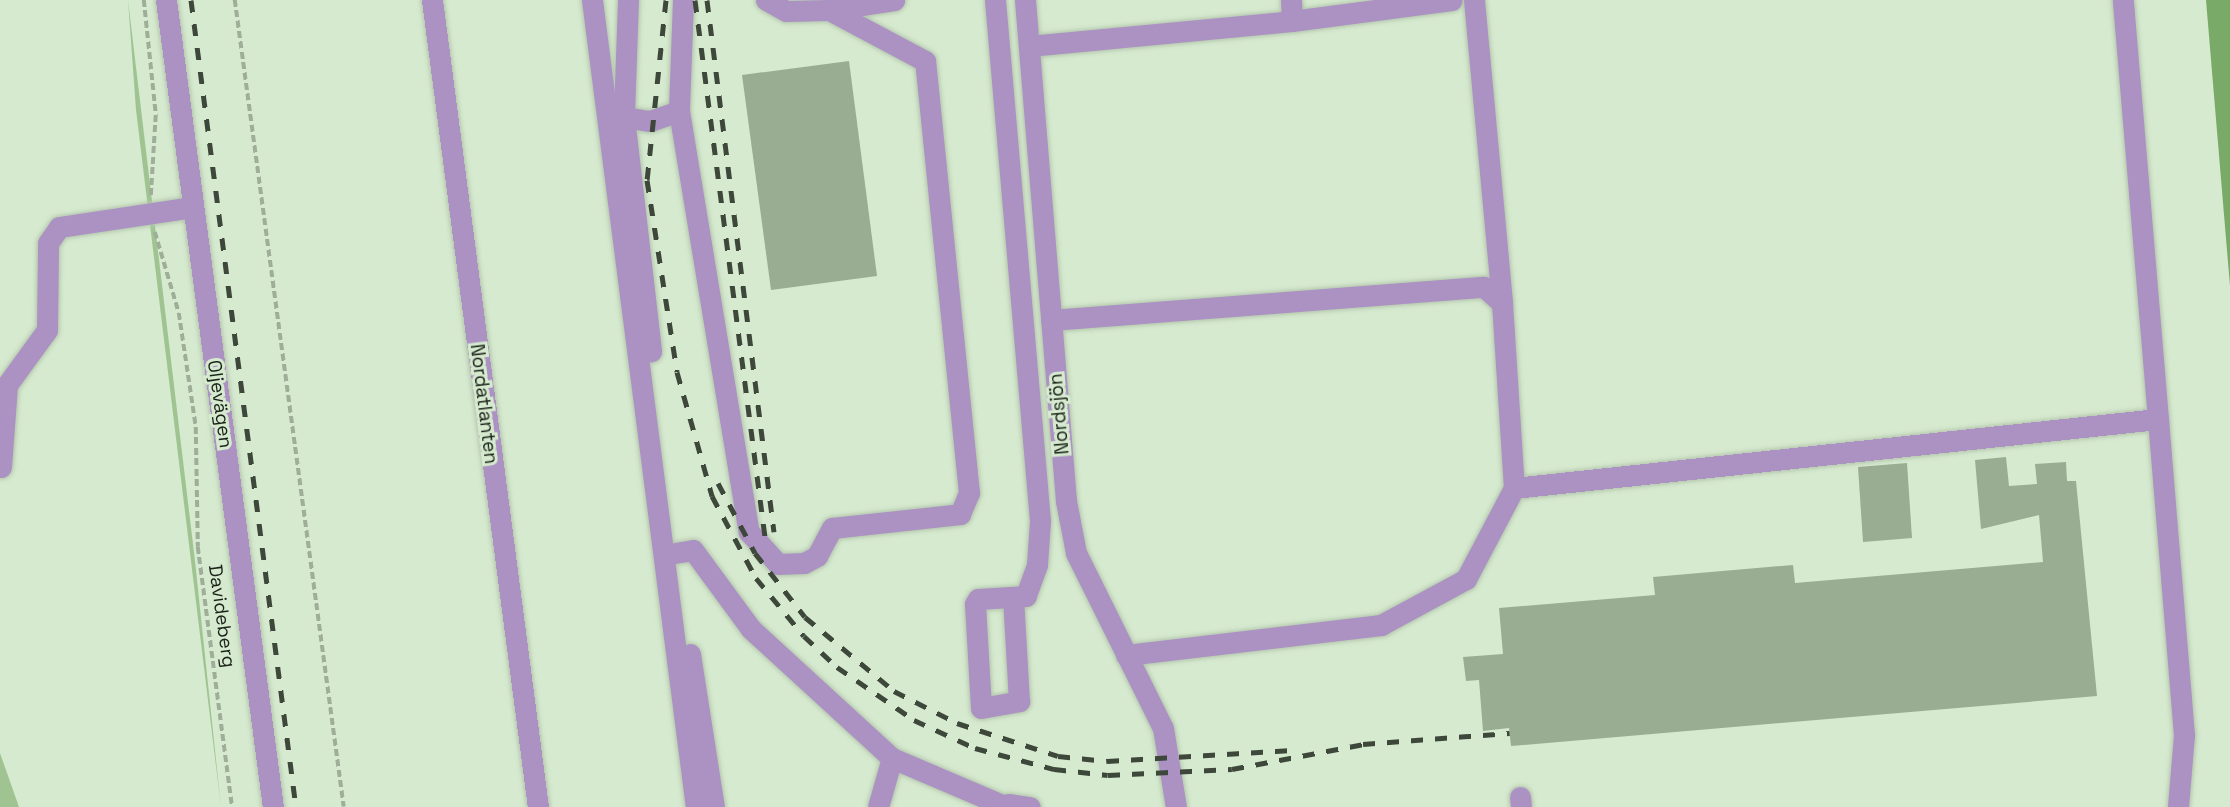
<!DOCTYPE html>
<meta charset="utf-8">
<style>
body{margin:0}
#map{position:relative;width:2230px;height:807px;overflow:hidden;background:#d6eacf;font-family:"Space Grotesk",sans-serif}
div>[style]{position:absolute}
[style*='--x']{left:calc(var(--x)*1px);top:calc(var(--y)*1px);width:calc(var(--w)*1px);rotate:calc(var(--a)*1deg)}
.green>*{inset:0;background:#9fc492}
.water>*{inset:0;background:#79aa67}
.building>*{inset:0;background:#99ad93}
.path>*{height:3.5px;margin-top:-1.75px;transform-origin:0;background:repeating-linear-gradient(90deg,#9eae98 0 7px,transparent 0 10.5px)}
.roads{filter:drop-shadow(0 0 2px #b4c6ae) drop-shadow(0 0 2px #b4c6ae)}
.minor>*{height:21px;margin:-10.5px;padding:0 10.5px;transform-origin:10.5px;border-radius:10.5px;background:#ab92c3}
.rail>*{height:5px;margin-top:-2.5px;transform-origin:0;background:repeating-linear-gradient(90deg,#3d473a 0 12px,transparent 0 24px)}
span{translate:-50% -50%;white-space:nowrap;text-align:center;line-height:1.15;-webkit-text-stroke:6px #d6eacf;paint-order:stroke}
.street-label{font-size:19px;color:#1b2319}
</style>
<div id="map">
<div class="green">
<div style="clip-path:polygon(128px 0,195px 561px,221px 807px,136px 110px)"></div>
<div style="clip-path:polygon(0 753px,19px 807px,0 807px)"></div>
</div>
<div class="water">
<div style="clip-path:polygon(2206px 0,2230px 0,2230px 286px)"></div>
</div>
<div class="building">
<div style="clip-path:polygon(849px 61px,877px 276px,771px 290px,742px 75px)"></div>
<div style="clip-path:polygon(2006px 457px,2009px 486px,2037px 484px,2035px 464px,2066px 462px,2067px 481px,2076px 481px,2097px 696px,1511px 746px,1509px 728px,1483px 731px,1479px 680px,1466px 681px,1463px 657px,1503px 654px,1499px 608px,1655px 595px,1653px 577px,1793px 565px,1795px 583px,2043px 562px,2039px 515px,1981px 529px,1975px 460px)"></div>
<div style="clip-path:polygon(1907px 463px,1912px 538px,1863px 542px,1858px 467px)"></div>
</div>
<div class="path">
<div style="--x:144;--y:0;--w:116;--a:84"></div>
<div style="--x:156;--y:115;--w:81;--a:93.5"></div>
<div style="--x:235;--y:0;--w:814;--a:82.31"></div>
<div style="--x:155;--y:232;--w:84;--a:73.5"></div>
<div style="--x:179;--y:313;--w:115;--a:81.5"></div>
<div style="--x:196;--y:427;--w:120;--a:89"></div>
<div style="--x:198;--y:547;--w:262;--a:82.5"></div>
</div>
<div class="roads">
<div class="minor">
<div style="--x:166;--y:0;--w:814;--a:82.45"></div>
<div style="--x:432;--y:0;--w:814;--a:82.52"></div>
<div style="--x:592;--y:0;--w:814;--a:82.66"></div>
<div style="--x:628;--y:0;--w:117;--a:92"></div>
<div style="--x:624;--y:117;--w:26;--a:9"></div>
<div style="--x:650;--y:121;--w:31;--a:-19"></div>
<div style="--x:683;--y:0;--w:111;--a:92.1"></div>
<div style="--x:679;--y:111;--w:427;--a:80.6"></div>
<div style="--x:749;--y:532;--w:43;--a:47.8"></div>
<div style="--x:778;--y:564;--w:26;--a:-2"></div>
<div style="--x:804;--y:563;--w:15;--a:-28"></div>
<div style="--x:817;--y:556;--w:32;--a:-62"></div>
<div style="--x:832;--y:528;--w:129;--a:-6.2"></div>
<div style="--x:960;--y:514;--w:23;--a:-67"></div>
<div style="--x:969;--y:493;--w:434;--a:-95.8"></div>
<div style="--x:925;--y:61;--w:109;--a:-152"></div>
<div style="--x:829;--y:10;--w:43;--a:178.7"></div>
<div style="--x:786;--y:11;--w:23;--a:-151"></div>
<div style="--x:995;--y:0;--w:523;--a:85.06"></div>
<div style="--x:1040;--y:521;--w:44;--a:93.9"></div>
<div style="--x:1037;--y:565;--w:33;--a:110"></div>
<div style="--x:1026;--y:596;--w:48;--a:176.4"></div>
<div style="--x:978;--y:599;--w:6;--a:121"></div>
<div style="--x:975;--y:604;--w:104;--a:86.7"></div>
<div style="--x:981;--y:708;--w:39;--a:-10"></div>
<div style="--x:1019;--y:701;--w:104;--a:-93.3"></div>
<div style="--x:1025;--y:0;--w:503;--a:85.32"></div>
<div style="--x:1066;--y:501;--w:53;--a:79.1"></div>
<div style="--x:1076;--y:553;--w:195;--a:63.6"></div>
<div style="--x:1163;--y:728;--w:80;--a:80.7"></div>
<div style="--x:1291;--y:0;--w:21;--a:87"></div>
<div style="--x:1292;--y:21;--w:161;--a:-7.5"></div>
<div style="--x:1474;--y:0;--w:304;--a:84.7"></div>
<div style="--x:829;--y:10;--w:66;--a:-8.7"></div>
<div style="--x:1029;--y:46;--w:264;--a:-5.4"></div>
<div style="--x:624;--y:117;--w:236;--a:83.4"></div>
<div style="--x:1051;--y:320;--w:434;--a:-4.4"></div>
<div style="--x:1484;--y:287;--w:24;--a:42"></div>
<div style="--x:1502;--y:303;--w:185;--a:86.3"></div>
<div style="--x:1514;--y:488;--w:648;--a:-6.12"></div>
<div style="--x:2158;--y:419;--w:420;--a:-94.8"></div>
<div style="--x:2158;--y:419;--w:317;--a:85.3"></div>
<div style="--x:2184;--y:735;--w:72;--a:94.8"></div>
<div style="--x:1;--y:467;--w:82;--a:-85.8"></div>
<div style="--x:7;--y:385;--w:68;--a:-54"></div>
<div style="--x:47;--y:330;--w:87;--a:-89.3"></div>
<div style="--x:48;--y:243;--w:19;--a:-55"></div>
<div style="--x:59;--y:227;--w:135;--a:-8.5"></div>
<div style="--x:675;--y:553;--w:18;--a:-9"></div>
<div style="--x:693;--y:550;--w:98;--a:53.7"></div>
<div style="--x:751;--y:629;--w:191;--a:42.5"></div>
<div style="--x:690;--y:654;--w:155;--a:81.1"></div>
<div style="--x:1126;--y:655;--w:257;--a:-6.7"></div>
<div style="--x:1381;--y:625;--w:97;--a:-28.4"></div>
<div style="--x:1466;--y:579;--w:103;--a:-62.2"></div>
<div style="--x:1520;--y:797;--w:10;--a:84"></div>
<div style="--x:1008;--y:804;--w:22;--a:8"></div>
<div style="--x:878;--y:807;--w:51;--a:-74.1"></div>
<div style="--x:892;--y:758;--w:125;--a:23.1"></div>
</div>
</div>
<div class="rail">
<div style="--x:191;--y:0;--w:814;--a:82.59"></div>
<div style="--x:666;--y:0;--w:181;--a:96"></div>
<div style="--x:647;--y:180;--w:194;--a:81.1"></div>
<div style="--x:677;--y:372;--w:129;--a:74.2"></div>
<div style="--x:712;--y:496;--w:93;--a:61.8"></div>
<div style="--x:756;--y:578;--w:75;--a:50.4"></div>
<div style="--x:804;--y:636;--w:45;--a:43.2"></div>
<div style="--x:837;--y:667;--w:93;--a:34.5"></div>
<div style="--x:914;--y:720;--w:67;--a:24.7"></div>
<div style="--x:975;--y:748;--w:82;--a:14.9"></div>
<div style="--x:1054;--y:769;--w:54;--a:6.3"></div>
<div style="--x:1108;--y:775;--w:124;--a:-2.8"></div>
<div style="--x:1232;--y:769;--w:140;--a:-10.7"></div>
<div style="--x:695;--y:0;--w:542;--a:82.57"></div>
<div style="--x:707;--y:0;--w:536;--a:82.82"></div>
<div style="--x:718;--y:483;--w:79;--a:62.1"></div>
<div style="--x:755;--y:553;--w:81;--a:52"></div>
<div style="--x:805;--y:617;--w:116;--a:39.7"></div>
<div style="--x:894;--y:691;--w:71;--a:26.9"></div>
<div style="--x:957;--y:723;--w:106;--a:18.1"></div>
<div style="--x:1058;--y:756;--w:49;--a:5.8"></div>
<div style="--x:1107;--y:761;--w:186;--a:-3.4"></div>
<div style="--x:1363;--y:744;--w:147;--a:-4.3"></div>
</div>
<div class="street-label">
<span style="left:220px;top:404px;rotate:82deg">Oljevägen</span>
<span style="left:484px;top:404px;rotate:83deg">Nordatlanten</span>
<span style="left:1059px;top:414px;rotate:-95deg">Nordsjön</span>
<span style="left:222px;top:616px;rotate:82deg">Davideberg</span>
</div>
</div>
